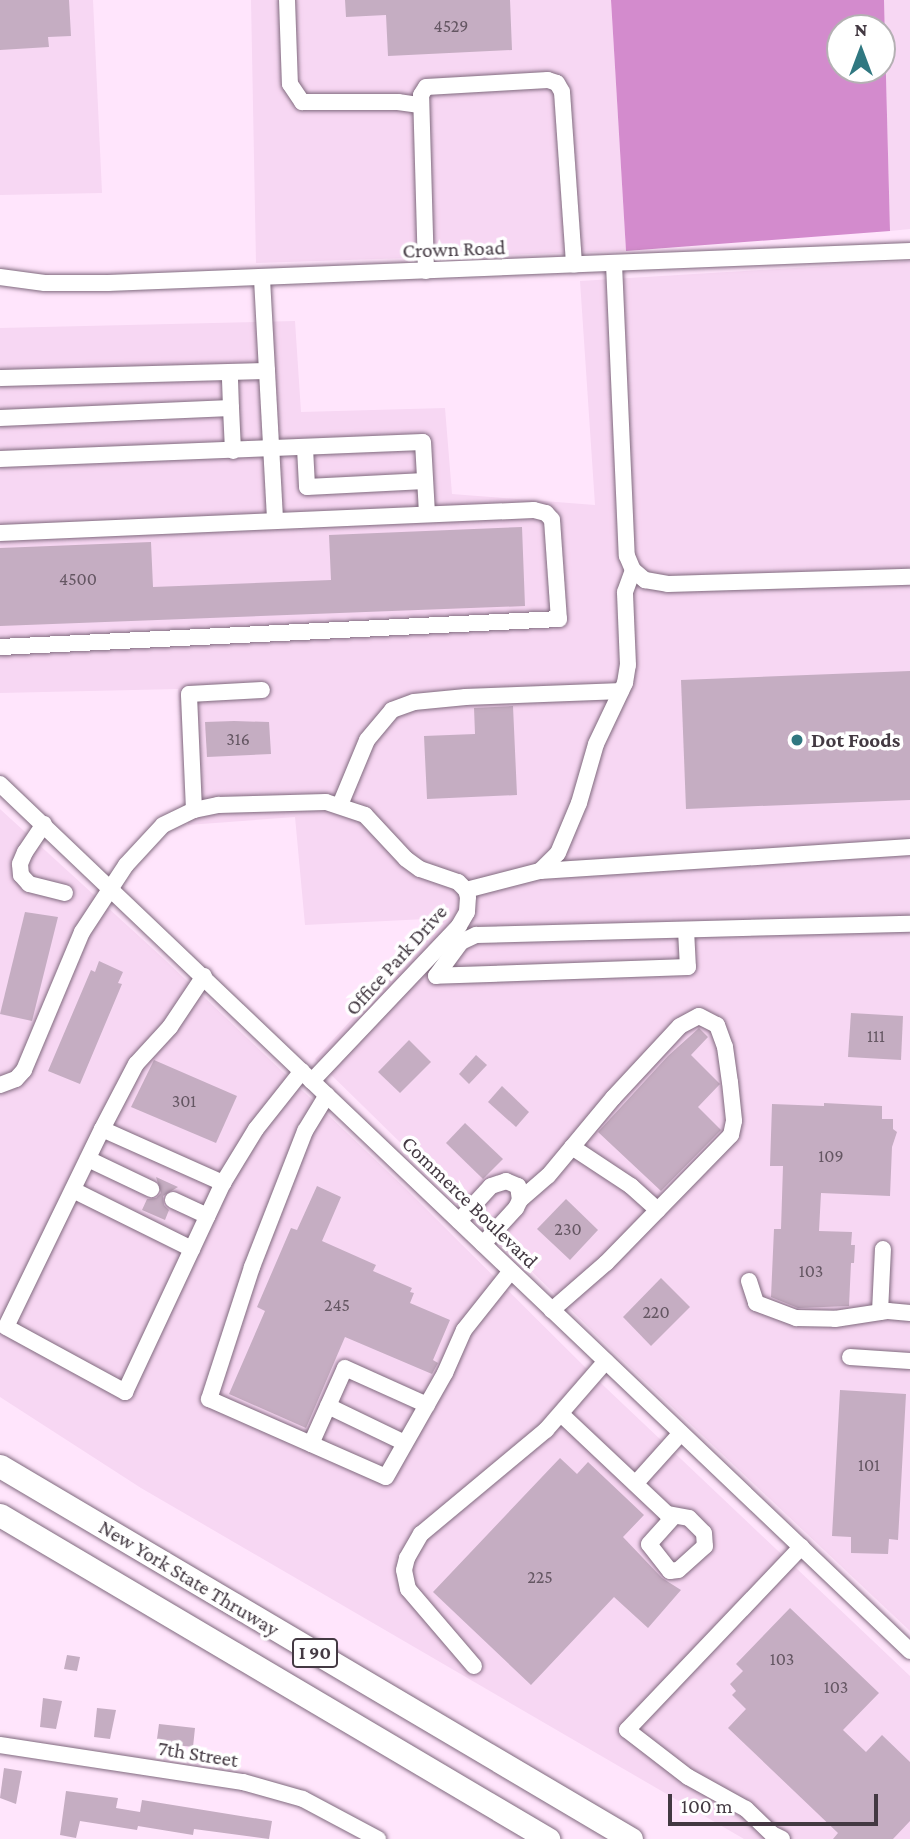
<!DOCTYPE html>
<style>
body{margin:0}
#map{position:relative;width:910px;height:1839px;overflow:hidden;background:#ffe5fc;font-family:"Crimson Pro",serif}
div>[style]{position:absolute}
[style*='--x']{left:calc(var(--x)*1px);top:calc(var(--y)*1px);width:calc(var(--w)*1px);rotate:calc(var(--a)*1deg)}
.built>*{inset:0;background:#f7d7f3}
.forest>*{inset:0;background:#d38bcd}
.building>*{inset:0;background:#c5adc2}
.roads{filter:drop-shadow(0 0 2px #806a7e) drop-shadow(0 0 2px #806a7e)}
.minor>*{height:16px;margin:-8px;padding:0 8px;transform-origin:8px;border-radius:8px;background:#fff}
.highway>*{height:23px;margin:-11.5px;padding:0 11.5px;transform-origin:11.5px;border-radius:11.5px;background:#fff}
.dots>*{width:19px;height:19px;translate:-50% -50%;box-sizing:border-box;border:4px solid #fff;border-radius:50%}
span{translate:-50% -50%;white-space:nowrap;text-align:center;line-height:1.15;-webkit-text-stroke:7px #fff;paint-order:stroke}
.number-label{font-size:18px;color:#645662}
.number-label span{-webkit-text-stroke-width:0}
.shield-label span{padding:2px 5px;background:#fff;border:2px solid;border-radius:5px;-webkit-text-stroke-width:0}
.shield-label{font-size:19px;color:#433942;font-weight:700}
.street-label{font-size:21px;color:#433942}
.poi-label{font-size:21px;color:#433942;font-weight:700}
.left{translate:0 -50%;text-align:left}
.north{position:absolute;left:826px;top:14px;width:70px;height:70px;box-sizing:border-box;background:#fff;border:2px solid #b4b0b3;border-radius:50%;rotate:0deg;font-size:19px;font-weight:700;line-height:28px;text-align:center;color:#433942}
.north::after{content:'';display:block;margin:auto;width:24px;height:32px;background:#307881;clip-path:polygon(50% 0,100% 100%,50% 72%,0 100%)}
.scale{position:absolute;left:668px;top:1794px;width:210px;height:32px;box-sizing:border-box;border:4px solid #433942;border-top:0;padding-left:9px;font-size:21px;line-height:24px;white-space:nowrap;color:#433942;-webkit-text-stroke:5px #fff;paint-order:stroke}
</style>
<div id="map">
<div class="built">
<div style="clip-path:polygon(0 0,93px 0,102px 193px,0 195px)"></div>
<div style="clip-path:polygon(251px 0,611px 0,626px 251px,256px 263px)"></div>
<div style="clip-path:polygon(884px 0,910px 0,910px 229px,890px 231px)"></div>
<div style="clip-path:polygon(910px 261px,910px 1631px,615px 1353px,315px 1059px,446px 918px,305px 925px,295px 817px,188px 825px,178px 689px,0 693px,0 328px,295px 321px,301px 412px,445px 408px,452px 494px,595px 505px,580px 281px)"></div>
<div style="clip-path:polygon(0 809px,164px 959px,405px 1188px,605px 1387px,910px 1676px,910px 1839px,744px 1839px,141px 1488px,0 1397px)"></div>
</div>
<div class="forest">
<div style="clip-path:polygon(evenodd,611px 0,884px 0,890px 231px,626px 251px,611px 0,840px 28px,882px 28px,882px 70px,840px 70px,840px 28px)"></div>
</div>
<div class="building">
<div style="clip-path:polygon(0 0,69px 0,71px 36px,48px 37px,49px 47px,0 50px)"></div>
<div style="clip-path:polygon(345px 0,510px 0,512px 50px,388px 56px,386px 15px,346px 17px)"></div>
<div style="clip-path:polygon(522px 527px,525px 606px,0 626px,0 548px,151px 542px,153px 587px,331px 580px,329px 535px)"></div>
<div style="clip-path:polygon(910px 671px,910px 800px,686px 809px,681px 680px)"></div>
<div style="clip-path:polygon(513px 706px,517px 795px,427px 799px,424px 736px,475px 734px,474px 708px)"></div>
<div style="clip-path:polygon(234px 721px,269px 722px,271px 754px,207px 757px,205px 722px)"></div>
<div style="clip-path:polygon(25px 912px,58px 917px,32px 1021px,0 1014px)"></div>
<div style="clip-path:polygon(99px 961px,123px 972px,118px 983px,122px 984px,80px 1084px,48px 1071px,91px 970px,95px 972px)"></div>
<div style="clip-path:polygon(851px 1013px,903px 1016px,901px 1060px,848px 1057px)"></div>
<div style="clip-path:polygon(699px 1028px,708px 1037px,691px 1055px,720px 1084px,698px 1107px,721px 1130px,661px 1191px,598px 1132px,668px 1056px)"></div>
<div style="clip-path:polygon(409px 1040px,431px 1062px,400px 1093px,378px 1072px)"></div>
<div style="clip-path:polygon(476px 1055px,487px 1065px,469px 1084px,459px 1074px)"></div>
<div style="clip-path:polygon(154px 1060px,237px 1096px,216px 1143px,131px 1107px)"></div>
<div style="clip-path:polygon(502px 1086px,529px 1112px,516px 1127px,488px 1102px)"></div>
<div style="clip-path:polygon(824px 1103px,882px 1106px,882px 1119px,893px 1119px,893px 1129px,897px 1132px,892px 1147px,890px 1196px,821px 1193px,819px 1231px,852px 1232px,851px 1245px,855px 1245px,854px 1263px,851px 1263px,849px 1306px,798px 1308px,771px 1297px,774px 1229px,781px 1229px,783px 1166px,770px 1166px,772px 1104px,824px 1106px)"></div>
<div style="clip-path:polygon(465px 1123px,503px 1159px,483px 1179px,446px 1143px)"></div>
<div style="clip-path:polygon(156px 1177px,178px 1187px,163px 1196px,164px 1205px,169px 1210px,165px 1220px,142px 1210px,147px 1199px,156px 1198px,161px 1193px)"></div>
<div style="clip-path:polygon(317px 1186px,341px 1197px,322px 1241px,376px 1265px,373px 1271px,412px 1288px,410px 1292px,414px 1293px,410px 1303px,450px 1320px,433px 1360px,438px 1363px,432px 1374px,345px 1337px,306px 1428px,229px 1394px,265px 1311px,257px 1307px,291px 1228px,297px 1230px)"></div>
<div style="clip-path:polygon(566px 1199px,598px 1230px,570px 1260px,537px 1229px)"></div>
<div style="clip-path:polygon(661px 1278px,690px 1307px,651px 1346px,623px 1317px)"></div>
<div style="clip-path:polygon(840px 1390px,906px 1394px,898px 1540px,889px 1539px,888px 1554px,851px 1553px,851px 1537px,832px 1536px)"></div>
<div style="clip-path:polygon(560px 1458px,577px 1474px,588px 1462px,644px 1515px,623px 1537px,662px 1578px,681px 1590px,648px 1628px,614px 1597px,531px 1685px,433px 1592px)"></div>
<div style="clip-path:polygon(790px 1608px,879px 1693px,843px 1730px,866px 1752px,882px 1735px,910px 1762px,910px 1821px,893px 1839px,833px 1839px,838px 1833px,728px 1728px,746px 1709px,732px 1695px,736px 1691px,730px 1684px,743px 1671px,736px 1664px)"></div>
<div style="clip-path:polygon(67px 1655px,80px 1657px,77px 1671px,64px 1669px)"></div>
<div style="clip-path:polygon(43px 1698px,62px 1701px,56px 1729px,40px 1727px)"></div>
<div style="clip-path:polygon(97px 1708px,116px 1710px,110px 1739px,94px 1737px)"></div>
<div style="clip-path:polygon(159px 1724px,195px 1728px,193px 1747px,165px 1744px,166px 1740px,157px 1739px)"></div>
<div style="clip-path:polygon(4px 1768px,22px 1771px,16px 1804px,0 1798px)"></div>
<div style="clip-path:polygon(66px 1791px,118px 1798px,116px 1808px,140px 1812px,142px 1800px,272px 1821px,269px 1839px,194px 1829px,193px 1835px,138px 1826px,137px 1830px,80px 1821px,76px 1838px,60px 1835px)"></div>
</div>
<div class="roads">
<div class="minor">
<div style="--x:287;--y:0;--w:84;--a:88"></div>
<div style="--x:290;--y:84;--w:22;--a:56"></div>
<div style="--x:302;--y:102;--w:96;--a:0"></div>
<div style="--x:398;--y:102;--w:22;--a:8"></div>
<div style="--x:614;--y:264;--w:292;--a:87.5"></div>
<div style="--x:627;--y:556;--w:15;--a:67"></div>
<div style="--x:633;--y:570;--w:16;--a:40"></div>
<div style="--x:645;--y:580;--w:23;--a:10"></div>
<div style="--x:668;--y:584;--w:242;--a:-1.7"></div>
<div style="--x:426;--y:271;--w:176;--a:-91.6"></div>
<div style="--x:421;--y:95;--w:9;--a:-58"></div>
<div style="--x:426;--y:87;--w:122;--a:-3.3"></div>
<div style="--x:548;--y:80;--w:9;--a:18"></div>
<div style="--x:557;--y:83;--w:10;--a:61"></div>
<div style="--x:562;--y:92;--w:173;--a:86"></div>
<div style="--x:0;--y:277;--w:45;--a:7.6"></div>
<div style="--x:45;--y:283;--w:63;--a:0"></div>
<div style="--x:108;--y:283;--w:803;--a:-2.28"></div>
<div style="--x:267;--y:371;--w:150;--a:86.9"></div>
<div style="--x:0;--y:378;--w:267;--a:-1.5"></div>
<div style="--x:267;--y:371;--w:93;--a:-93.1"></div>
<div style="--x:231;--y:408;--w:43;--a:87.3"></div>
<div style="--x:0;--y:418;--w:231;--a:-2.5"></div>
<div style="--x:231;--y:408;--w:36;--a:-92"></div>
<div style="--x:305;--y:448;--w:39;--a:87"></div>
<div style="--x:307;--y:487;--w:118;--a:-2.9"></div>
<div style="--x:0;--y:459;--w:423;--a:-2.3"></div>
<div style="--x:423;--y:442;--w:71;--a:86.8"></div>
<div style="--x:0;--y:533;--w:534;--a:-2.47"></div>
<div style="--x:534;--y:510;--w:12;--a:14"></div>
<div style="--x:546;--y:513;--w:9;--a:49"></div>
<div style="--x:552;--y:520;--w:99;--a:86"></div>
<div style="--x:559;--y:619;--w:560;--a:177.13"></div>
<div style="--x:0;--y:784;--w:1257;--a:43.61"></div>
<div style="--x:340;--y:805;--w:70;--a:-67.4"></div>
<div style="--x:367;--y:740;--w:39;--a:-50"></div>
<div style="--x:392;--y:710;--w:23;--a:-20"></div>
<div style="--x:414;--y:702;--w:52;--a:-5.5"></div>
<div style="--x:466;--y:697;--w:155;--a:-2.2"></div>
<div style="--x:194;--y:810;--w:116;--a:-92.5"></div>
<div style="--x:189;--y:694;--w:73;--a:-3.1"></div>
<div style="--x:44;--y:824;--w:34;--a:124"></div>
<div style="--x:25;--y:852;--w:13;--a:113"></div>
<div style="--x:20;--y:864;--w:11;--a:85"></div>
<div style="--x:21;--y:875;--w:12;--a:48"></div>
<div style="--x:29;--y:884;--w:37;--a:14"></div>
<div style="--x:540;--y:871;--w:371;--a:-3.7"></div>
<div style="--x:466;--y:890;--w:76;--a:-14.4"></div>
<div style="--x:540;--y:871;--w:25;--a:-45"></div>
<div style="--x:558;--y:853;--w:54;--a:-67.2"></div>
<div style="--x:579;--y:803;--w:61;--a:-73.9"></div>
<div style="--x:596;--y:744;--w:68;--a:-64.6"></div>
<div style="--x:625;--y:683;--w:18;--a:-81"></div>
<div style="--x:628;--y:665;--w:73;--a:-92.4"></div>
<div style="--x:625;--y:592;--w:23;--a:-70"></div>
<div style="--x:686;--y:930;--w:37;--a:87"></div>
<div style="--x:688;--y:967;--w:252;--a:178"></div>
<div style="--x:436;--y:976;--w:42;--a:-53.7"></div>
<div style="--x:461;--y:942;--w:17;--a:-25"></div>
<div style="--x:476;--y:935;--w:434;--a:-1.5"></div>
<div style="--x:204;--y:976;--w:61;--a:123.7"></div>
<div style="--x:170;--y:1027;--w:50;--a:132.6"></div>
<div style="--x:136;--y:1064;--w:73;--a:117.6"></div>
<div style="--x:102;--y:1129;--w:133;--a:24.1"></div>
<div style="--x:223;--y:1183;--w:63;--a:-58.6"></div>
<div style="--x:256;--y:1129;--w:74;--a:-51.6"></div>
<div style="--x:0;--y:1085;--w:17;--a:-21"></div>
<div style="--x:16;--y:1079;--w:12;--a:-48"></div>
<div style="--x:24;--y:1070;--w:150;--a:-67.2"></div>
<div style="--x:82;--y:932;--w:80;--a:-56.7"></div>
<div style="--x:126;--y:865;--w:54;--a:-47.2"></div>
<div style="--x:163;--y:825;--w:34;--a:-26"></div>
<div style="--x:194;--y:810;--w:25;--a:-12"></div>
<div style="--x:218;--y:805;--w:108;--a:-1.6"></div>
<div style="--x:326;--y:802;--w:41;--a:18.4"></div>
<div style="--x:365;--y:815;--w:60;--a:47"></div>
<div style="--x:406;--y:859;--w:17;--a:36"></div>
<div style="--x:420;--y:869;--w:40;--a:18.9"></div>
<div style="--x:458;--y:882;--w:11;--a:45"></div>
<div style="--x:466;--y:890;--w:7;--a:74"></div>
<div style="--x:468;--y:897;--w:15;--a:94"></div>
<div style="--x:467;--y:912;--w:16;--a:120"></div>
<div style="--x:459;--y:926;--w:214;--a:133.5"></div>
<div style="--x:327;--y:1095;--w:42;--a:121.4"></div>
<div style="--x:305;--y:1131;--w:146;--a:111.3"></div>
<div style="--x:252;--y:1267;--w:139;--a:108"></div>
<div style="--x:209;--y:1399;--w:193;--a:23.8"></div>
<div style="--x:386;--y:1477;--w:120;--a:-60.4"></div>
<div style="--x:445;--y:1373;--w:47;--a:-66.2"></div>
<div style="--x:464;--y:1330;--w:75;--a:-51.5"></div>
<div style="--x:102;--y:1129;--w:220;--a:115.9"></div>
<div style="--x:6;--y:1327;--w:136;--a:28.6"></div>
<div style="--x:125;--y:1392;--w:231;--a:-64.9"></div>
<div style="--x:572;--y:1147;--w:71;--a:33.5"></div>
<div style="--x:631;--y:1186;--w:36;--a:42"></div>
<div style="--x:88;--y:1159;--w:70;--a:25.5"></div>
<div style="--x:73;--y:1190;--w:133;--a:26.4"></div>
<div style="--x:173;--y:1200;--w:38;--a:25"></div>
<div style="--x:520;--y:1200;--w:37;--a:-41"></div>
<div style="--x:548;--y:1176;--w:102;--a:-50.2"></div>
<div style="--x:613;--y:1098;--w:98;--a:-47.1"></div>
<div style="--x:680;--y:1026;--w:21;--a:-28"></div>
<div style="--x:699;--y:1016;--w:20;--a:27"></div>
<div style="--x:717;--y:1025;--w:23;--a:70"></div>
<div style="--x:725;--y:1047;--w:35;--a:82"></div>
<div style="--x:730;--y:1082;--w:39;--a:84"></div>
<div style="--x:734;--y:1121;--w:14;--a:102"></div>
<div style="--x:731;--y:1135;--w:179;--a:134.3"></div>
<div style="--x:606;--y:1263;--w:72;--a:139"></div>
<div style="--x:459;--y:1221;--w:47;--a:-47.6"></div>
<div style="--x:491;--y:1186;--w:16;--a:-18"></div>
<div style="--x:506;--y:1181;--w:13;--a:23"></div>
<div style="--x:518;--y:1186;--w:14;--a:82"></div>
<div style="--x:520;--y:1200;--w:9;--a:117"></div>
<div style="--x:516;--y:1208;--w:49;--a:132.5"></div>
<div style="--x:749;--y:1281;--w:23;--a:72"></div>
<div style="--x:756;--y:1303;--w:43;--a:20.6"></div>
<div style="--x:796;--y:1318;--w:39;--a:1"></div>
<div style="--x:835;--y:1319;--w:54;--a:-8.6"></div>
<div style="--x:888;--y:1311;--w:22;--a:5"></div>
<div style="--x:880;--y:1312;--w:63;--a:-87.3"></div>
<div style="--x:850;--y:1357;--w:60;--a:3.8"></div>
<div style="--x:328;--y:1406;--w:85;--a:25.7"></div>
<div style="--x:561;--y:1414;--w:146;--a:43.3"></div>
<div style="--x:667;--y:1514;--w:22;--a:10"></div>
<div style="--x:689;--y:1518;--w:21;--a:45"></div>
<div style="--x:704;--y:1533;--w:13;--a:86"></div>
<div style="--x:705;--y:1546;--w:36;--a:138"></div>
<div style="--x:678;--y:1570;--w:8;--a:173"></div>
<div style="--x:670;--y:1571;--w:34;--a:-128"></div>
<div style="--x:649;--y:1544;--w:36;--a:-48"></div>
<div style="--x:311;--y:1444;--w:83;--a:-65.9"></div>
<div style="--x:345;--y:1368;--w:90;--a:24.3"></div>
<div style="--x:636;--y:1483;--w:67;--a:-48"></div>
<div style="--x:474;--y:1666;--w:101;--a:-130.6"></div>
<div style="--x:408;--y:1589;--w:19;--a:-102"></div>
<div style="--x:404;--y:1570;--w:12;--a:-76"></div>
<div style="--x:407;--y:1558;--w:28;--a:-60"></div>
<div style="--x:421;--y:1534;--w:163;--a:-39.8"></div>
<div style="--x:546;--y:1430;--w:91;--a:-49"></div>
<div style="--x:0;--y:1745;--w:246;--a:8.7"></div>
<div style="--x:243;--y:1782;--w:62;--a:15.8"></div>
<div style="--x:303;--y:1799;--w:85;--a:28.1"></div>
<div style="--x:782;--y:1839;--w:11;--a:-153"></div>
<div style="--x:772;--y:1834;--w:36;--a:-136"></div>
<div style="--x:746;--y:1809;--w:66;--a:-151.1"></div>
<div style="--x:688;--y:1777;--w:77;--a:-142.4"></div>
<div style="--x:627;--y:1730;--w:253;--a:-46.4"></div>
</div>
<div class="highway">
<div style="--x:0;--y:1466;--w:733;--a:30.59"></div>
<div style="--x:0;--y:1515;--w:637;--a:30.59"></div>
</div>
</div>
<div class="dots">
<div style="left:797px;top:740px;background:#307881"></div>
</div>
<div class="number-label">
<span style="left:451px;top:26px">4529</span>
<span style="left:78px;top:579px">4500</span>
<span style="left:238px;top:739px">316</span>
<span style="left:876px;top:1036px">111</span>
<span style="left:184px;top:1101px">301</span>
<span style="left:831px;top:1156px">109</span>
<span style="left:568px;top:1229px">230</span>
<span style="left:811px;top:1271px">103</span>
<span style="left:337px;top:1305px">245</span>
<span style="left:656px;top:1312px">220</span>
<span style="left:869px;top:1465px">101</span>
<span style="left:540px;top:1577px">225</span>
<span style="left:782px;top:1659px">103</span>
<span style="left:836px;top:1687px">103</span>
</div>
<div class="shield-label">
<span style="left:315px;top:1653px">I 90</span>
</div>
<div class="street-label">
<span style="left:454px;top:249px;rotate:-2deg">Crown Road</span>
<span style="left:396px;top:960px;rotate:-48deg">Office Park Drive</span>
<span style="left:470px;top:1202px;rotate:44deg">Commerce Boulevard</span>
<span style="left:189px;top:1578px;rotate:31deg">New York State Thruway</span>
<span style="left:198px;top:1754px;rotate:9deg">7th Street</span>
</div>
<div class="poi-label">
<span class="left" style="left:811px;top:740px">Dot Foods</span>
</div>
<div class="north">N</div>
<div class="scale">100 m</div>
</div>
